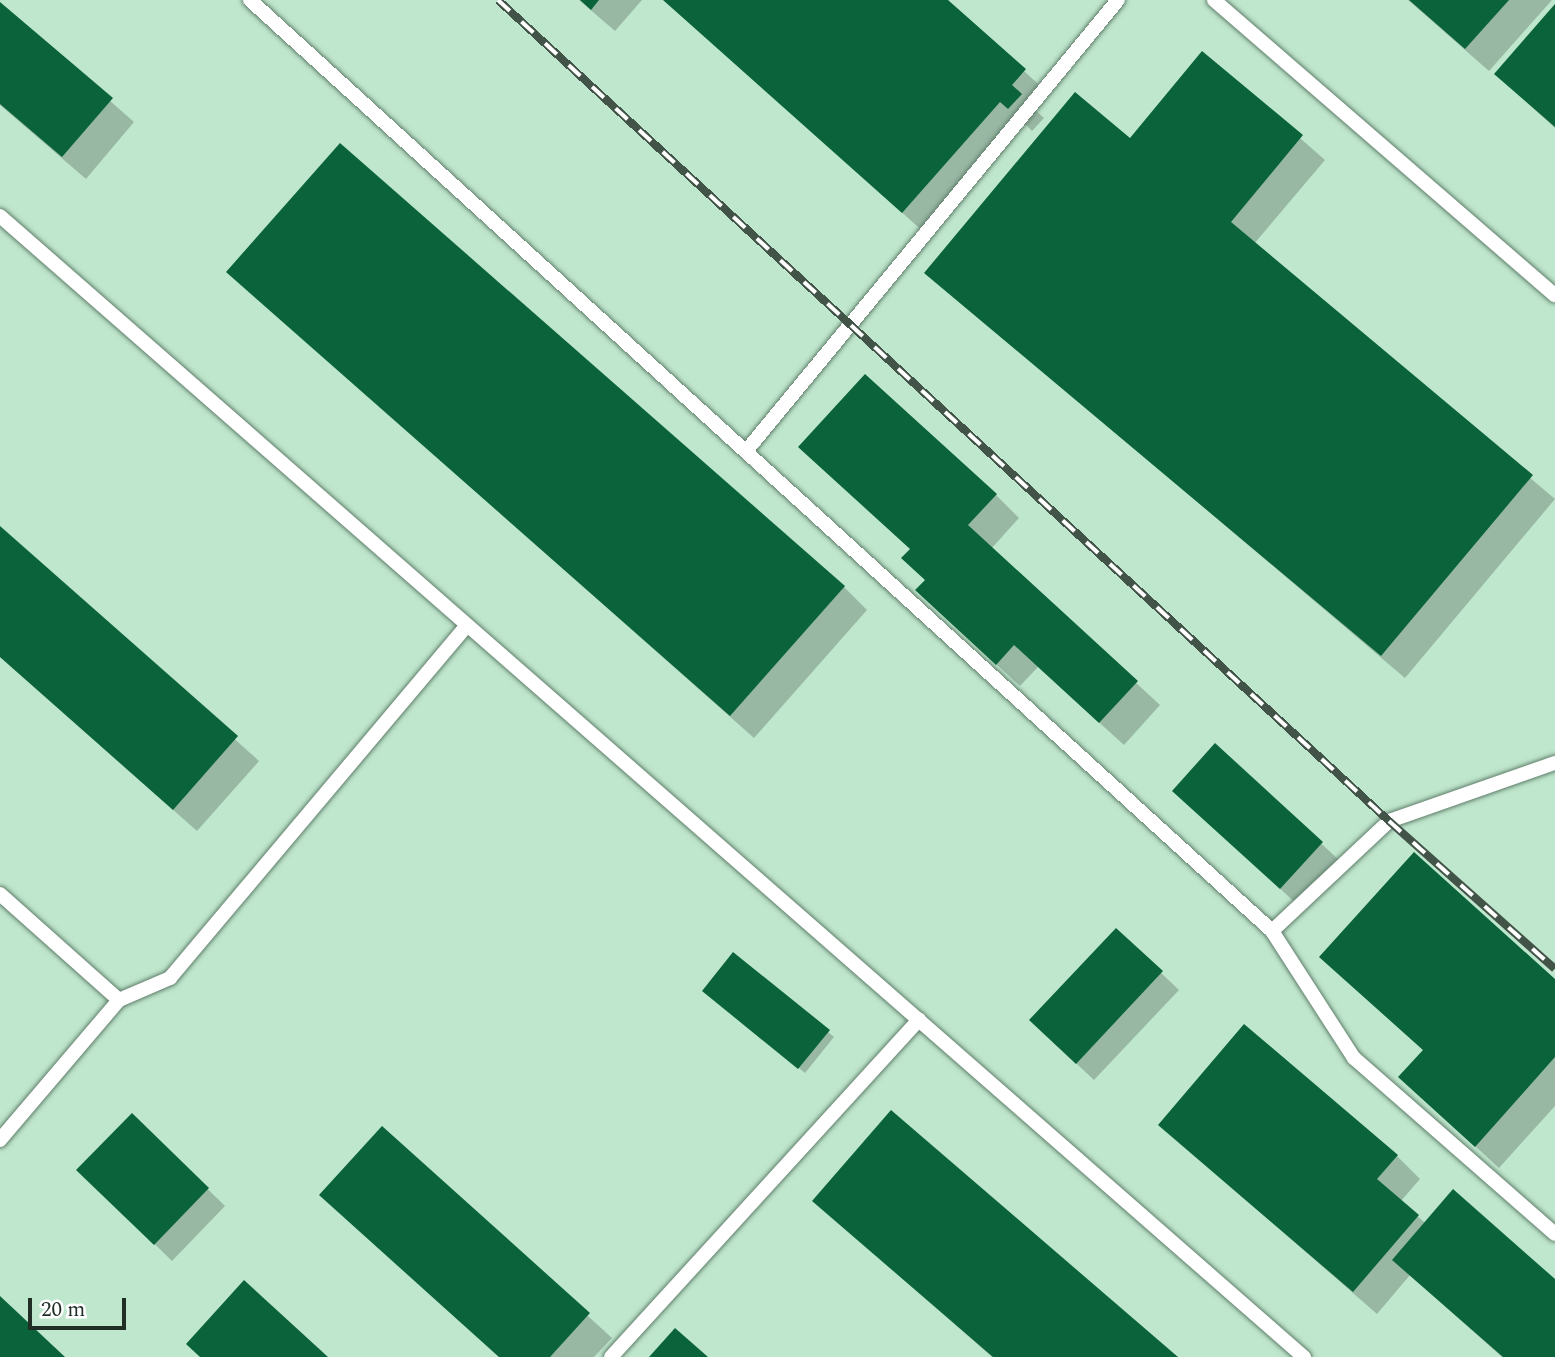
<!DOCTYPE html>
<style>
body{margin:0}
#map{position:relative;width:1555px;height:1357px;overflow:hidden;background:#d0f1db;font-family:Spectral,serif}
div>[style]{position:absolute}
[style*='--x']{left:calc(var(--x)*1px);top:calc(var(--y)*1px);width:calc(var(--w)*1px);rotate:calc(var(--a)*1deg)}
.built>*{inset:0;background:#bfe7cd}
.shadow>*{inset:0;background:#0003}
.building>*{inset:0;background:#0a633b}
.roads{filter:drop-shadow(0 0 2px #607e6b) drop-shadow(0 0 2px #607e6b)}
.service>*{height:14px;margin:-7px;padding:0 7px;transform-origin:7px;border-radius:7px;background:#fff}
.rail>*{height:8px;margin-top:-4px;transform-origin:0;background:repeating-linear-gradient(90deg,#fff 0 16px,#425348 0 32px);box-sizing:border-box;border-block:2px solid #425348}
span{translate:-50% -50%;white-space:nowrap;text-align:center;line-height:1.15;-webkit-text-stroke:7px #fff;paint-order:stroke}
.scale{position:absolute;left:28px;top:1298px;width:98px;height:32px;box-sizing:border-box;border:4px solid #212e26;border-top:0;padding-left:9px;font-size:21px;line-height:24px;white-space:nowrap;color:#212e26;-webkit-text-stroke:5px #fff;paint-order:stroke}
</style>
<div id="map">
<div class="built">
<div style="clip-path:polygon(0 0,1555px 0,1555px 1357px,0 1357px)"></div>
</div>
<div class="shadow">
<div style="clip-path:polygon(579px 0,642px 0,615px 31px)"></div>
<div style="clip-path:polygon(664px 0,946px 0,1048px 93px,1034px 109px,1044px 118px,1032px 131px,1024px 123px,926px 234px)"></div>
<div style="clip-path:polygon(1408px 0,1552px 0,1489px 71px)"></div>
<div style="clip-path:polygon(0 4px,134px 122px,86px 179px,0 105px)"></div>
<div style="clip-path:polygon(1555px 7px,1555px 128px,1496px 74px)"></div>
<div style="clip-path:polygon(1203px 53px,1325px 160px,1254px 244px,1555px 499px,1405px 678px,927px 273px,1130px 140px)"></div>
<div style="clip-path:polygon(228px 272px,844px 587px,867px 610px,754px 738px)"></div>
<div style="clip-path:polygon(996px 495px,1019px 518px,991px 549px,1160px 705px,1124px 745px,1038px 667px,1020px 686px,941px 613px,926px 581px,903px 558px)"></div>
<div style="clip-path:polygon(0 529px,259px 761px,197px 831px,0 657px)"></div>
<div style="clip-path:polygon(1215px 745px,1340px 861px,1299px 906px,1192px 808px)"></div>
<div style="clip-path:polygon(1116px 930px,1179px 990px,1094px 1080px,1049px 1038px)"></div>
<div style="clip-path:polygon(1321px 957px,1555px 981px,1555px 1106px,1499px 1168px,1400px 1077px,1424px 1051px)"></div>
<div style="clip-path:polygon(709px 996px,828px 1032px,834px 1037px,805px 1073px)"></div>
<div style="clip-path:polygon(132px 1115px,225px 1206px,172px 1261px,79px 1170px)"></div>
<div style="clip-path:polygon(1160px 1125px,1397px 1156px,1420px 1179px,1401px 1201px,1425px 1223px,1555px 1281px,1555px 1357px,1502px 1357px,1410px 1275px,1377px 1314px)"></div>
<div style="clip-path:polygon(382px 1128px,612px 1338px,594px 1357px,499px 1357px,345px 1218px)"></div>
<div style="clip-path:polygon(815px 1201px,1176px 1357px,992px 1357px)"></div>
</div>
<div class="building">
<div style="clip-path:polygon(580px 0,599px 0,591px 10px)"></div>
<div style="clip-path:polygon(663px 0,948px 0,1026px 69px,1012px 85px,1022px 94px,1008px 109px,1000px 102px,902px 213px)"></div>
<div style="clip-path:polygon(1409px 0,1509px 0,1465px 49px)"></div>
<div style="clip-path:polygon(0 2px,113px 98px,62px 157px,0 104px)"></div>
<div style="clip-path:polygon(1555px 4px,1555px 127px,1494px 74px)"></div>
<div style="clip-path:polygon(1202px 51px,1303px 135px,1231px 222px,1533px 475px,1381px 656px,924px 273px,1075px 92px,1130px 138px)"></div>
<div style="clip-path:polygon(340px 143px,845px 586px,730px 716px,226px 272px)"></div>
<div style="clip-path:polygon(865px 374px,997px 494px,968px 525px,1138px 681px,1099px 723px,1014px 645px,996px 665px,915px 590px,925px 580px,901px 558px,910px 549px,798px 447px)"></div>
<div style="clip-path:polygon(0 526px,238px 736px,173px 810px,0 657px)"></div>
<div style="clip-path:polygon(1215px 743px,1323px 842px,1280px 889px,1172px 791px)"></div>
<div style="clip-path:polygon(1414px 852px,1555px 979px,1555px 1057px,1475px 1147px,1398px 1077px,1423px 1050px,1319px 957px)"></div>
<div style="clip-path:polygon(1116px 928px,1163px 971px,1076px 1064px,1029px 1020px)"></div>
<div style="clip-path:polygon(733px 952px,830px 1030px,798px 1069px,702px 991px)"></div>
<div style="clip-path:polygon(1244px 1024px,1398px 1155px,1377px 1179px,1419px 1215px,1353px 1292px,1158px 1125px)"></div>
<div style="clip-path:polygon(891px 1110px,1178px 1357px,993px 1357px,812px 1201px)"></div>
<div style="clip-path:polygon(132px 1113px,209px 1188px,154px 1245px,76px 1170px)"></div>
<div style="clip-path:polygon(382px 1126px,590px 1313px,550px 1357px,499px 1357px,319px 1195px)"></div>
<div style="clip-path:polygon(1453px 1189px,1555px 1279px,1555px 1357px,1503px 1357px,1392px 1260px)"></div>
<div style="clip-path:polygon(244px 1280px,328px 1357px,200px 1357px,186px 1344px)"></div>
<div style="clip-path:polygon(0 1296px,65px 1357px,0 1357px)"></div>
<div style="clip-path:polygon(675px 1328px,708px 1357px,649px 1357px)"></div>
</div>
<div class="roads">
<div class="service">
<div style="--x:250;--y:0;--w:1382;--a:42.33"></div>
<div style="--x:1272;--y:931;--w:151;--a:57.2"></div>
<div style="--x:1354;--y:1058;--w:267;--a:41.2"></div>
<div style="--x:1214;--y:0;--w:451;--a:40.9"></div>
<div style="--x:0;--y:216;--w:1733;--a:41.19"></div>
<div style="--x:747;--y:450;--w:583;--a:-50.5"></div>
<div style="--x:0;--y:894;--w:159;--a:41.7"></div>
<div style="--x:119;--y:1000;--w:184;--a:130.4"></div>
<div style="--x:1272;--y:931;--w:161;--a:-43.2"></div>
<div style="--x:1389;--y:821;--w:176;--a:-19.3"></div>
<div style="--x:119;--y:1000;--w:56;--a:-23.3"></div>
<div style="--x:170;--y:978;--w:461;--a:-49.9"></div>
<div style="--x:611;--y:1357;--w:457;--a:-47.6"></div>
</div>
</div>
<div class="rail">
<div style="--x:498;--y:0;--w:1212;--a:42.66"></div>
<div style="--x:1389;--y:821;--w:222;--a:41.7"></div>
</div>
<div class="scale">20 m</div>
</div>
